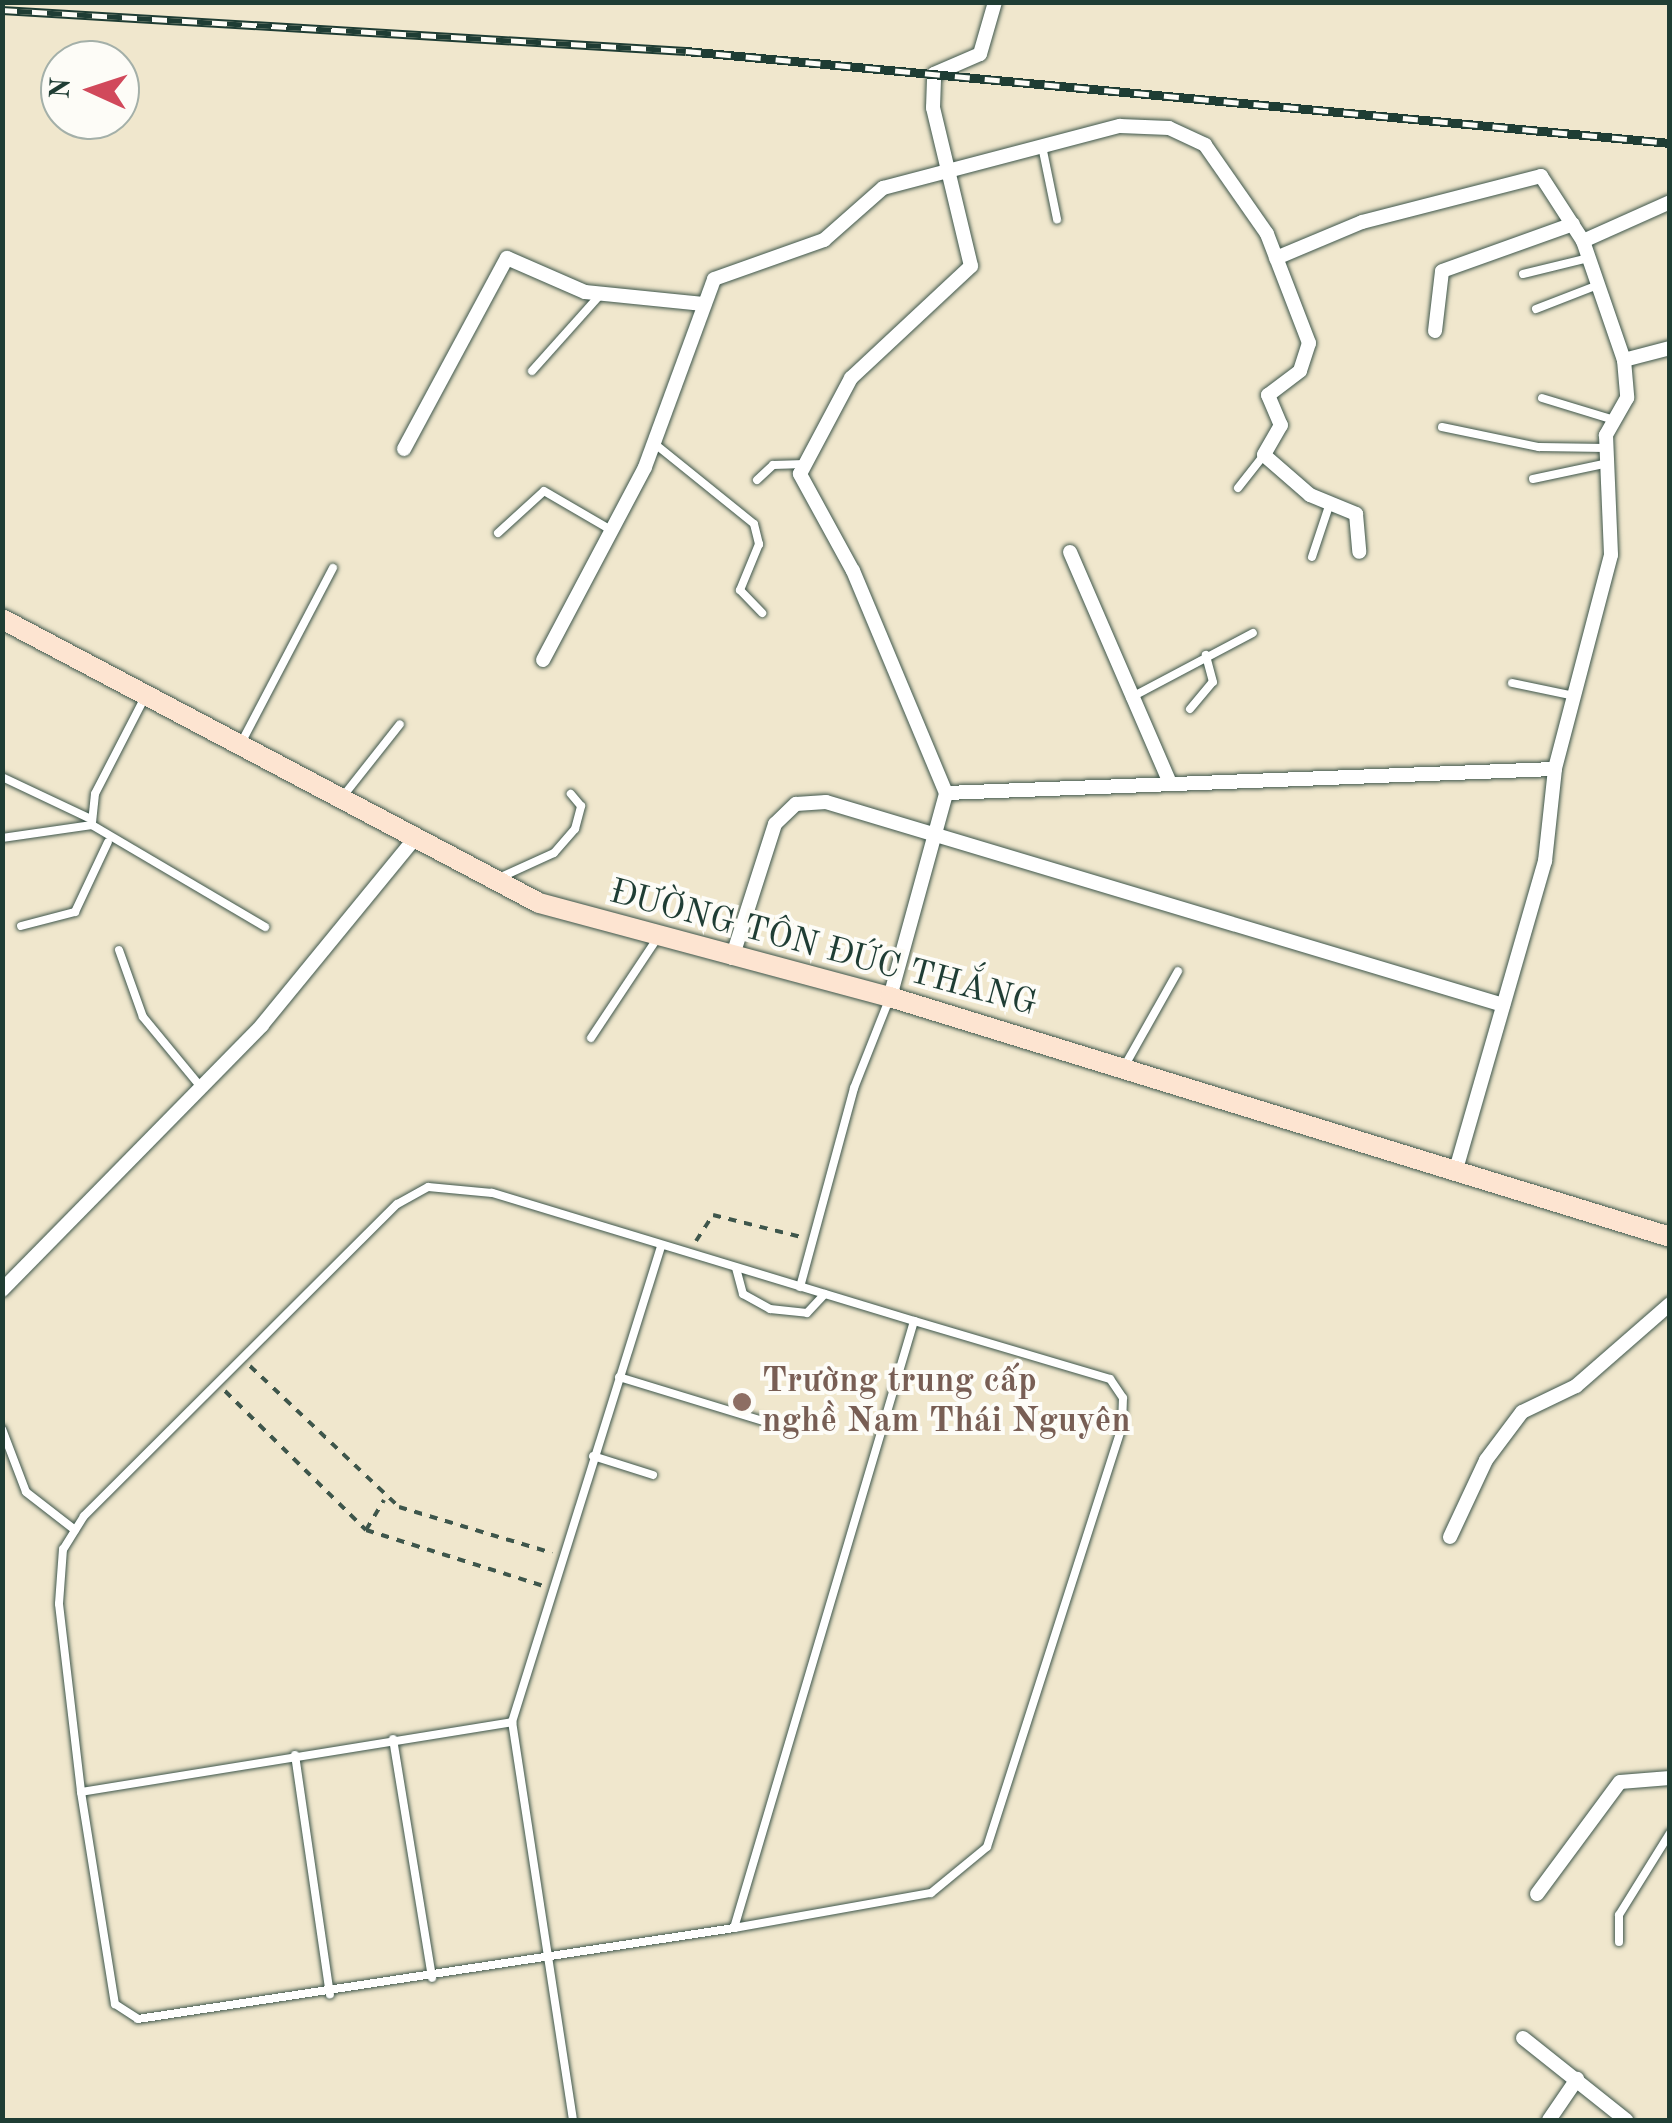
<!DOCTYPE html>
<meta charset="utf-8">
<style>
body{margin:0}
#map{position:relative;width:1672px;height:2123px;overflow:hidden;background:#f0e7cd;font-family:"Old Standard TT",serif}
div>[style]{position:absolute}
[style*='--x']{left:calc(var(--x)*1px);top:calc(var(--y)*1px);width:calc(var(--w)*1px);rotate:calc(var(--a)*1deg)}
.path>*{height:4px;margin-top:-2px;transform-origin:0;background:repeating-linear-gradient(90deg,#3e564b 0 8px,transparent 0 16px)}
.roads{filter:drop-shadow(0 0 2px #3e564b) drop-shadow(0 0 2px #3e564b)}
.service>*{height:8px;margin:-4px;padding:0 4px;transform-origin:4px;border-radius:4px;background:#fff}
.minor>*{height:14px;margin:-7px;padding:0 7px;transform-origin:7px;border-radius:7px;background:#fff}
.secondary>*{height:20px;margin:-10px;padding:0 10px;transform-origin:10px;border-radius:10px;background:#fde4d1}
.rail>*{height:9px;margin-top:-4.5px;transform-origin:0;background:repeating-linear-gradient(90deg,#fdfcf7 0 15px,#1f3d34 0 30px);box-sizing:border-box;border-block:2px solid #1f3d34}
.dots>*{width:28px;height:28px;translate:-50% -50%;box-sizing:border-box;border:5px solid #fdfcf7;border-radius:50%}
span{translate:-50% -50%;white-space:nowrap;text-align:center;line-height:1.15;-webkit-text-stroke:8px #fdfcf7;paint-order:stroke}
.street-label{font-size:35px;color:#1f3d34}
.education-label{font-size:35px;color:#785e54;font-weight:700}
.left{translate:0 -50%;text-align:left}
.frame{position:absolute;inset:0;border:5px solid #1f3d34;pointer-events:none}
.north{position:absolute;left:40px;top:40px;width:100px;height:100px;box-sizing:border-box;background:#fdfcf7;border:2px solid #a4b0a9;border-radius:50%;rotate:273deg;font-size:28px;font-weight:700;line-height:40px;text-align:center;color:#1f3d34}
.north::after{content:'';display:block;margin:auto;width:35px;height:45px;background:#d1495b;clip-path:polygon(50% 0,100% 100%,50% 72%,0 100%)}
</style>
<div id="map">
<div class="path">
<div style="--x:696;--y:1241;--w:31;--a:-57"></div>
<div style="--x:713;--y:1215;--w:91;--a:14"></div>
<div style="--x:250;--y:1366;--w:205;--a:43.4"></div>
<div style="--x:399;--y:1507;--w:160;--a:16.7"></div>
<div style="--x:225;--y:1391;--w:198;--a:44.6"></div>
<div style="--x:366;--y:1530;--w:187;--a:17.5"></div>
<div style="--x:366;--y:1530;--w:35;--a:-59"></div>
</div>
<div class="roads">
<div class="service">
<div style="--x:1042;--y:146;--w:75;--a:78.4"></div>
<div style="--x:1523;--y:274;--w:67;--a:-13.8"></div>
<div style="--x:1536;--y:309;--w:66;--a:-21.2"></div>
<div style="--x:532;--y:371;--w:102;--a:-48.2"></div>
<div style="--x:1542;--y:398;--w:75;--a:17"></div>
<div style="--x:1442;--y:427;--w:99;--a:11.7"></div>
<div style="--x:1539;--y:447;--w:67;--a:0.9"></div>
<div style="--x:655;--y:444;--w:127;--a:38.9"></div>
<div style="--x:754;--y:524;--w:21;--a:76"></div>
<div style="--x:759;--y:544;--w:50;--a:112.4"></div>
<div style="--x:740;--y:590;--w:32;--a:46"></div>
<div style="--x:1533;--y:479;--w:77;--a:-12"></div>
<div style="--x:757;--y:480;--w:22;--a:-43"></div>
<div style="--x:773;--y:465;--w:32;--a:-2"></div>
<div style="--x:1238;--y:488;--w:42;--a:-51.8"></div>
<div style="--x:498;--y:533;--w:62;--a:-42.4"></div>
<div style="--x:544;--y:491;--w:78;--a:30.2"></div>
<div style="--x:1312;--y:557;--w:57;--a:-71.6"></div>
<div style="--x:1512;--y:683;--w:63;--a:11.8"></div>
<div style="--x:146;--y:695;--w:111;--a:117.3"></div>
<div style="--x:95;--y:794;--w:31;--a:96"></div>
<div style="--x:92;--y:825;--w:201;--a:30.5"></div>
<div style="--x:1130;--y:698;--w:139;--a:-27.9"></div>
<div style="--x:1190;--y:709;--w:35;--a:-50"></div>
<div style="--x:1213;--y:682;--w:28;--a:-105"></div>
<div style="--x:240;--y:745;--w:200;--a:-62.3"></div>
<div style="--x:2;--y:777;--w:98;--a:25.3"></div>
<div style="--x:344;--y:795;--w:90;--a:-51.7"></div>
<div style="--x:2;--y:838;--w:91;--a:-8.2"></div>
<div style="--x:499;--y:878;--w:60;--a:-24.4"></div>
<div style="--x:554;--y:853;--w:32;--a:-49"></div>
<div style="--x:575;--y:829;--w:24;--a:-75"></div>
<div style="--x:581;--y:806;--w:16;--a:-130"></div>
<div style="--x:21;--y:926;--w:56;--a:-14.5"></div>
<div style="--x:75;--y:912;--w:77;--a:-64.8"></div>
<div style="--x:119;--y:950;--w:71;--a:70.3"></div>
<div style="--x:143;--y:1017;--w:91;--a:50.4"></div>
<div style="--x:591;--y:1038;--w:121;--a:-56.4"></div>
<div style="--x:1124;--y:1067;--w:110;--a:-60.6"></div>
<div style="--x:736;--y:1268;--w:27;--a:75"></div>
<div style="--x:743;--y:1294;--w:31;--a:29"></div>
<div style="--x:770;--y:1309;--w:37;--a:6"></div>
<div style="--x:807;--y:1313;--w:26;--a:-47"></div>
<div style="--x:800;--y:1287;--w:206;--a:-74.8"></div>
<div style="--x:854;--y:1088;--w:98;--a:-68.4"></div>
<div style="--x:619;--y:1377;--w:154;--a:17"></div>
<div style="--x:2;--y:1429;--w:67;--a:69.1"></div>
<div style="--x:26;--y:1492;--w:62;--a:37.8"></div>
<div style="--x:593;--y:1456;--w:63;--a:17.6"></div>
<div style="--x:393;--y:1739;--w:242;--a:80.7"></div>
<div style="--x:295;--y:1755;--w:242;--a:81.7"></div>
<div style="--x:81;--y:1792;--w:215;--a:80.9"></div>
<div style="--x:115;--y:2004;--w:27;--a:33"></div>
<div style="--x:138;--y:2019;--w:603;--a:-8.68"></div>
<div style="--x:734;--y:1928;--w:633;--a:-73.48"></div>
<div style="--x:914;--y:1321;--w:441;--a:-163.1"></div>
<div style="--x:492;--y:1193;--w:64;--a:-174.6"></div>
<div style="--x:428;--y:1187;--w:35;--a:151"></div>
<div style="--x:397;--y:1204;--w:442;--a:135.1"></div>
<div style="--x:84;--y:1516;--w:39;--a:122"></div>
<div style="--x:63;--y:1549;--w:55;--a:94.2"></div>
<div style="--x:59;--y:1604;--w:189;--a:83.3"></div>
<div style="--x:81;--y:1792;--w:437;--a:-9.2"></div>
<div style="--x:734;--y:1928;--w:200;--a:-10.1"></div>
<div style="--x:931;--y:1893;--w:72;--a:-39.4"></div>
<div style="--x:987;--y:1847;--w:442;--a:-72.2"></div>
<div style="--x:1122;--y:1426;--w:28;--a:-88"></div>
<div style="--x:1123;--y:1398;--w:23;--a:-124"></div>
<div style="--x:1110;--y:1379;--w:204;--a:-163.5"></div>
<div style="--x:1619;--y:1942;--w:27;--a:-90"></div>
<div style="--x:1619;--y:1915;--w:97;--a:-58.1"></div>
<div style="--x:573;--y:2120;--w:403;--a:-98.7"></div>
<div style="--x:512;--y:1722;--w:498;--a:-72.6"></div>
</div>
<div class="minor">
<div style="--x:1583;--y:241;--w:95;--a:-24.1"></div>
<div style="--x:1276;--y:258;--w:93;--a:-22.7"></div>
<div style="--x:1362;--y:222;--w:185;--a:-14.4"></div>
<div style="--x:1541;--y:176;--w:77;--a:57.1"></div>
<div style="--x:1583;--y:241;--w:126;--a:71"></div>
<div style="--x:1624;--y:360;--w:38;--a:85"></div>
<div style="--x:1627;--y:398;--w:43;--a:119.6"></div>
<div style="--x:1606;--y:435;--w:120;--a:87.6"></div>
<div style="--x:1611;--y:555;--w:221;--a:104.7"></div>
<div style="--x:1555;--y:769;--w:93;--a:96.2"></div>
<div style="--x:1545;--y:861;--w:321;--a:106.1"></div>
<div style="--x:1435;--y:331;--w:60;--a:-83.3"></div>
<div style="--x:1442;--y:271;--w:139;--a:-19.7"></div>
<div style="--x:1624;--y:360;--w:48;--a:-14.6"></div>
<div style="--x:404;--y:449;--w:217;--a:-61.7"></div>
<div style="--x:507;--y:258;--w:85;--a:23.6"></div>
<div style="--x:585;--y:292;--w:119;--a:5.8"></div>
<div style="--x:1070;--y:552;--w:252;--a:66.6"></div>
<div style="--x:543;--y:660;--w:218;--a:-62.1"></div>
<div style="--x:645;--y:467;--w:200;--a:-69.8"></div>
<div style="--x:714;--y:279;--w:117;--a:-19.5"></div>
<div style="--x:824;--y:240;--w:79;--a:-41.4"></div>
<div style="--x:883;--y:188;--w:245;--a:-14.7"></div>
<div style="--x:1120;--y:126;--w:49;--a:2.3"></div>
<div style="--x:1169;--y:128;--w:40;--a:25"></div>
<div style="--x:1205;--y:145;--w:108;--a:55.1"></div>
<div style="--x:1267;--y:234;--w:117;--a:68.9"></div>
<div style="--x:1309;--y:343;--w:29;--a:108"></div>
<div style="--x:1300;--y:371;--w:40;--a:143"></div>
<div style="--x:1268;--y:395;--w:33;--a:67"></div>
<div style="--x:1281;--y:425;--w:34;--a:120"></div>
<div style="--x:1264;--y:455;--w:61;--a:41"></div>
<div style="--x:1310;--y:495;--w:50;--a:22.4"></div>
<div style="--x:1356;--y:514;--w:38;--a:85"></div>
<div style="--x:946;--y:793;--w:609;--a:-2.26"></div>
<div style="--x:732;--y:958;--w:141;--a:-72.2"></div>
<div style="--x:775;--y:824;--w:29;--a:-44"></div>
<div style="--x:796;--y:804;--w:30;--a:-4"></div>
<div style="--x:826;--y:802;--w:707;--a:16.69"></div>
<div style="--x:890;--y:997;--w:212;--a:-74.6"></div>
<div style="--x:946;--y:793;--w:241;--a:-112.7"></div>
<div style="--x:853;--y:571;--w:111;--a:-118.7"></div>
<div style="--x:800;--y:474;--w:109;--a:-62"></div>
<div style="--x:851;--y:378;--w:164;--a:-43"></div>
<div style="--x:971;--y:266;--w:163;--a:-103.5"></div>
<div style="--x:933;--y:108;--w:34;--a:-88"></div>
<div style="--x:934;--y:74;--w:50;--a:-23.5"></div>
<div style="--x:980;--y:54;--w:54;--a:-73.9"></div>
<div style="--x:2;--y:1290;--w:371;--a:-45.5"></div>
<div style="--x:262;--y:1025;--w:242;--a:-50.7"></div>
<div style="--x:1450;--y:1537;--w:85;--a:-64.9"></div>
<div style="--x:1486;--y:1460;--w:60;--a:-53.1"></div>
<div style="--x:1522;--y:1412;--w:60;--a:-25.7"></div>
<div style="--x:1576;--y:1386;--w:125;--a:-41.1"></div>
<div style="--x:1537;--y:1894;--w:139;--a:-53.5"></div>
<div style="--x:1620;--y:1782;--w:50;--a:-4.6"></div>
<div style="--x:1523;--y:2038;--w:132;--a:38.5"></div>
<div style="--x:1549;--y:2120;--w:50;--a:-55.7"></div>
</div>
<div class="secondary">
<div style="--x:2;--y:619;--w:607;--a:27.87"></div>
<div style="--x:539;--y:903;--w:363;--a:15"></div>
<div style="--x:890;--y:997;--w:816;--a:17.1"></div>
</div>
</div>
<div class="rail">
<div style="--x:2;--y:10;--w:685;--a:3.43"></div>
<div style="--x:686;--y:51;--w:988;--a:5.34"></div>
</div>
<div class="dots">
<div style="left:742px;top:1402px;background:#8d6e63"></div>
</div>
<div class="street-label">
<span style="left:823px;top:949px;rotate:15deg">ĐƯỜNG TÔN ĐỨC THẮNG</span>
</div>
<div class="education-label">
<span class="left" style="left:762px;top:1402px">Trường trung cấp<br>nghề Nam Thái Nguyên</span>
</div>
<div class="frame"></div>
<div class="north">N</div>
</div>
